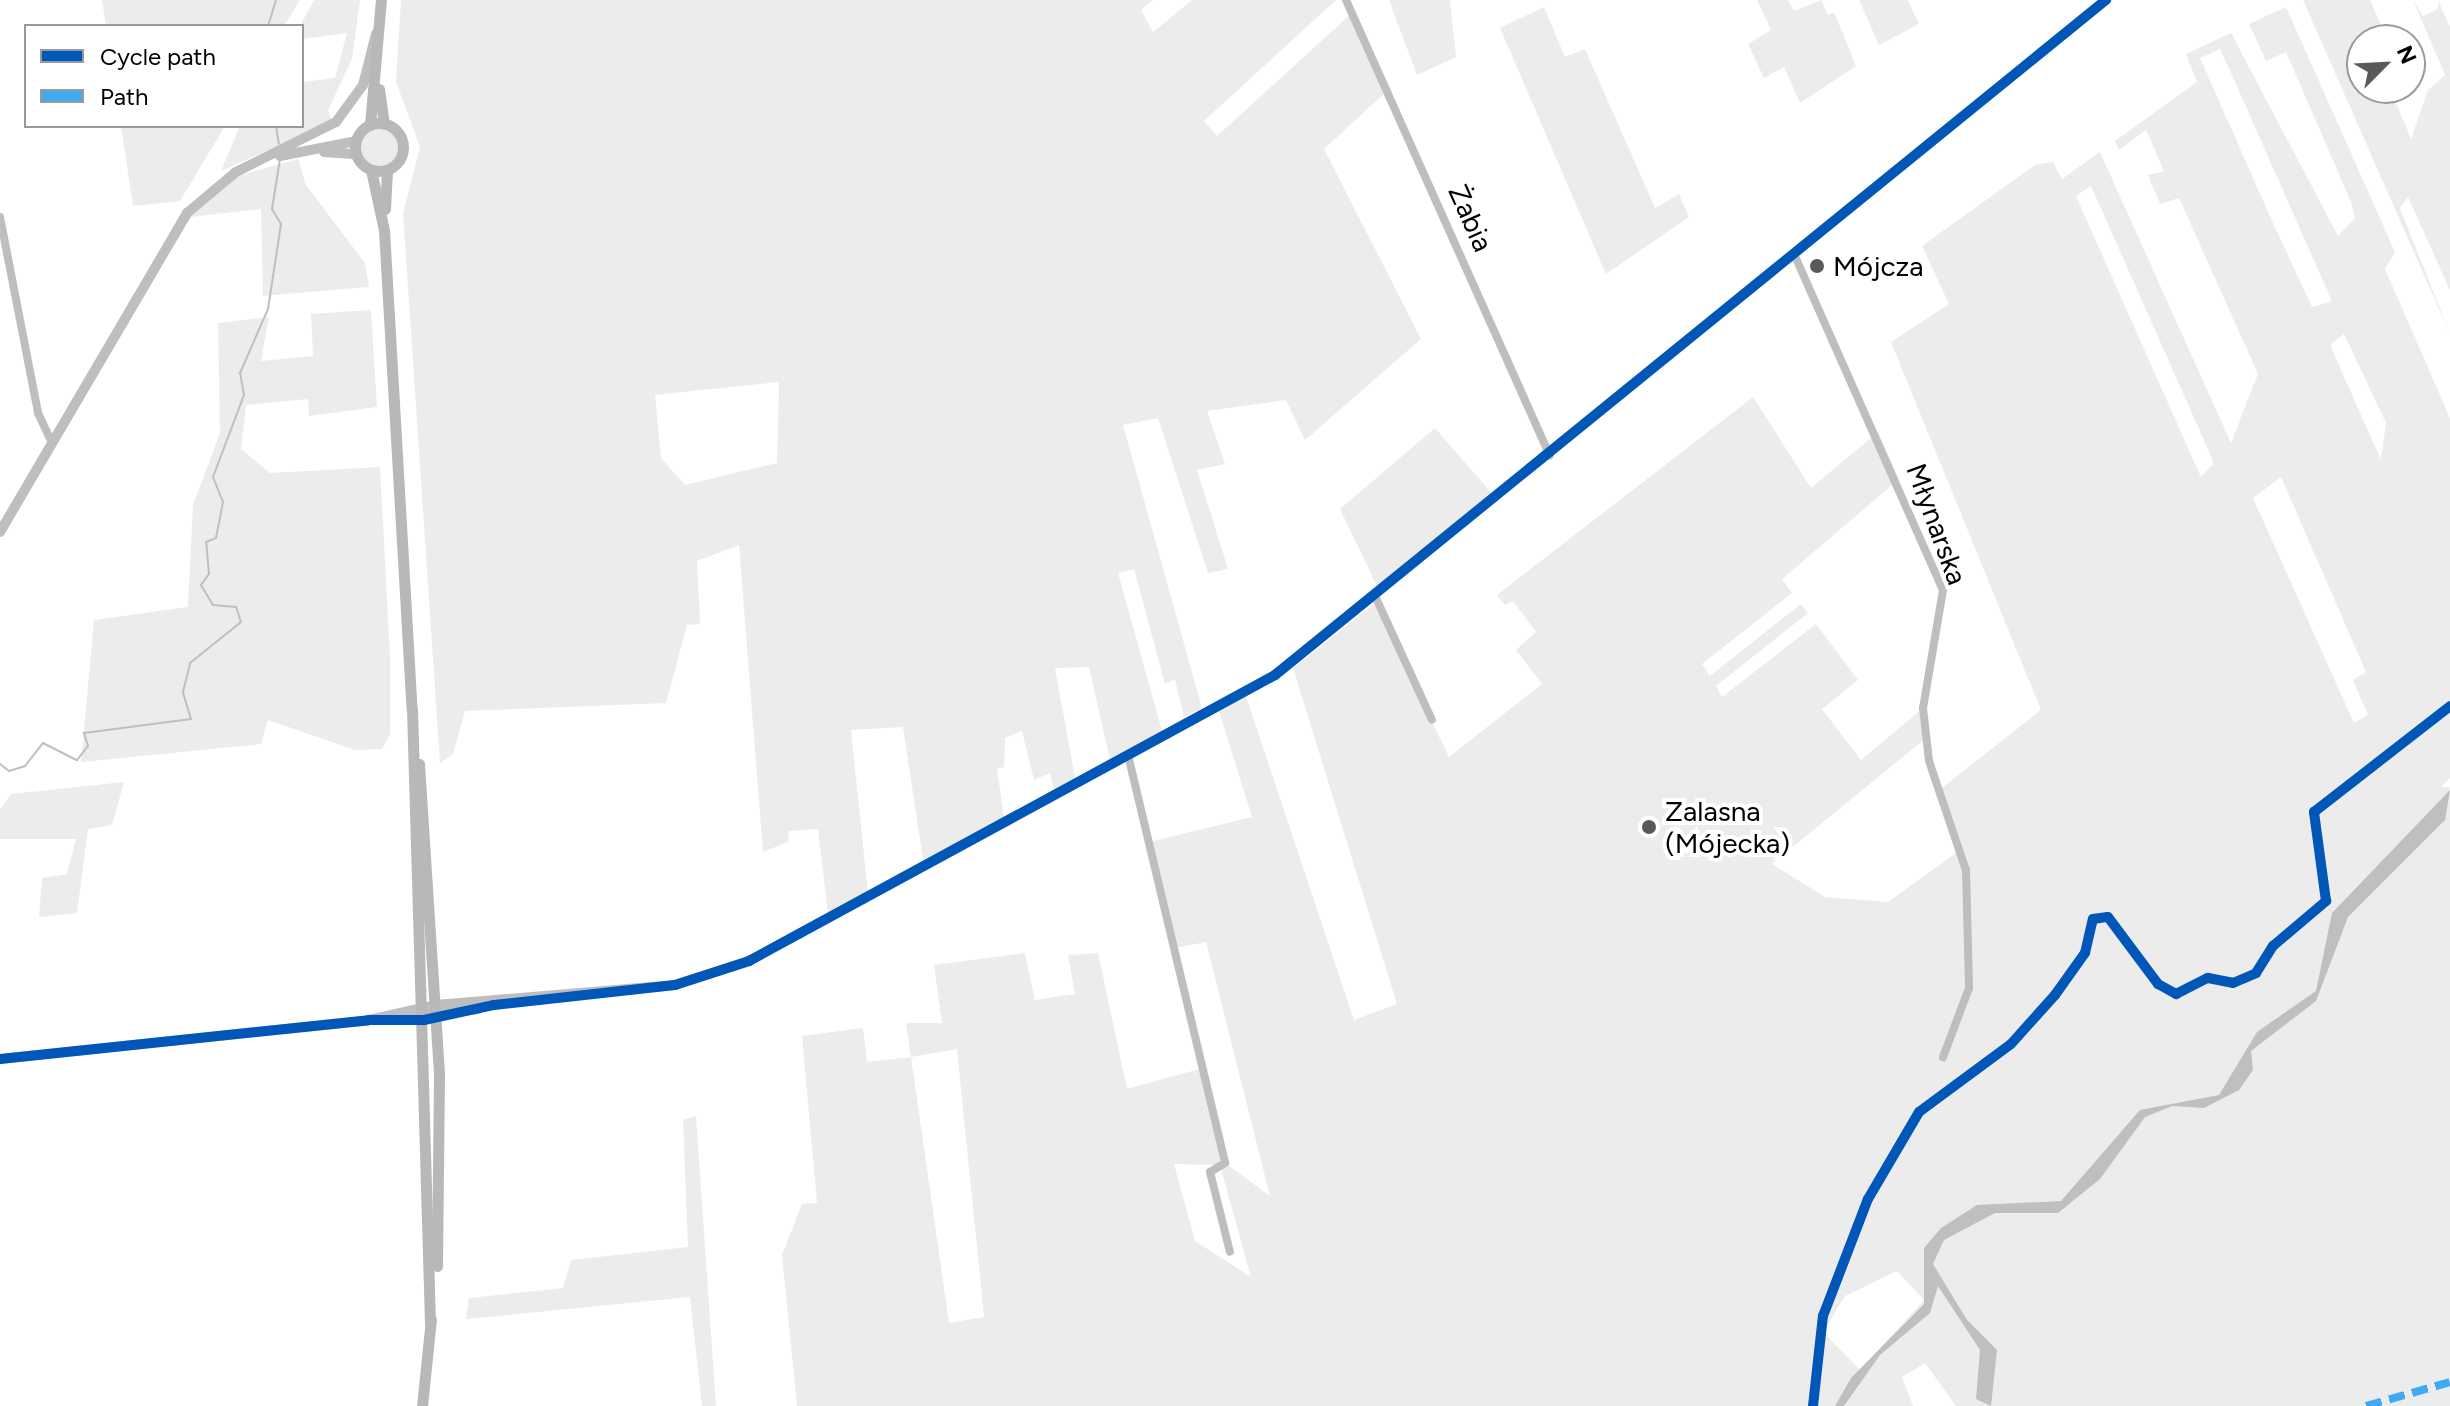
<!DOCTYPE html>
<meta charset="utf-8">
<style>
body{margin:0}
#map{position:relative;width:2450px;height:1406px;overflow:hidden;background:#fff;font-family:Figtree,sans-serif}
div>[style]{position:absolute}
[style*='--x']{left:calc(var(--x)*1px);top:calc(var(--y)*1px);width:calc(var(--w)*1px);rotate:calc(var(--a)*1deg)}
.green>*{inset:0;background:#ececec}
.round{border-radius:50%}
.water>*{inset:0;background:#bfbfbf}
.stream>*{height:2px;margin:-1px;padding:0 1px;transform-origin:1px;border-radius:1px;background:#bfbfbf}
.minor>*{height:8px;margin:-4px;padding:0 4px;transform-origin:4px;border-radius:4px;background:#bebebe}
.tertiary>*{height:10px;margin:-5px;padding:0 5px;transform-origin:5px;border-radius:5px;background:#bebebe}
.secondary>*{height:11px;margin:-5.5px;padding:0 5.5px;transform-origin:5.5px;border-radius:5.5px;background:#b8b8b8}
.secondary>.ring{margin:-5.5px;padding:0;box-sizing:content-box;background:none;border:11px solid #b8b8b8;border-radius:50%}
.quiet>*{height:8px;margin-top:-4px;transform-origin:0;background:repeating-linear-gradient(90deg,#3fa9f5 0 16px,transparent 0 24px)}
.cycleway>*{height:10px;margin:-5px;padding:0 5px;transform-origin:5px;border-radius:5px;background:#0057b8}
.dots>*{width:22px;height:22px;translate:-50% -50%;box-sizing:border-box;border:4px solid #fff;border-radius:50%}
span{translate:-50% -50%;white-space:nowrap;text-align:center;line-height:1.15;-webkit-text-stroke:8px #fff;paint-order:stroke}
.street-label{font-size:28px;color:#000}
.poi-label{font-size:28px;color:#000}
.left{translate:0 -50%;text-align:left}
.legend{position:absolute;left:24px;top:24px;width:280px;height:104px;box-sizing:border-box;background:#fff;border:2px solid #999;margin:0;padding:10px 14px;list-style:none;font-size:24px;color:#000}
.legend li{display:flex;align-items:center;gap:16px;height:40px}
.legend b{width:40px;border:2px solid #999}
.north{position:absolute;left:2346px;top:24px;width:80px;height:80px;box-sizing:border-box;background:#fff;border:2px solid #999;border-radius:50%;rotate:66deg;font-size:22px;font-weight:700;line-height:32px;text-align:center;color:#000}
.north::after{content:'';display:block;margin:auto;width:28px;height:36px;background:#595959;clip-path:polygon(50% 0,100% 100%,50% 72%,0 100%)}
</style>
<div id="map">
<div class="green">
<div style="clip-path:polygon(102px 0,300px 0,284px 26px,106px 26px)"></div>
<div style="clip-path:polygon(314px 0,360px 0,352px 59px,328px 110px,332px 122px,221px 171px,240px 126px,302px 126px,302px 82px,335px 78px,347px 33px,302px 39px,300px 26px)"></div>
<div style="clip-path:polygon(evenodd,401px 0,1153px 0,1141px 10px,1153px 32px,1192px 0,1336px 0,1204px 121px,1217px 136px,1352px 13px,1388px 90px,1324px 149px,1421px 339px,1305px 440px,1286px 400px,1207px 411px,1225px 464px,1197px 470px,1228px 569px,1208px 573px,1158px 418px,1123px 425px,1202px 708px,1184px 717px,1175px 679px,1165px 684px,1134px 569px,1118px 573px,1162px 731px,1110px 760px,1089px 667px,1055px 668px,1075px 778px,1054px 790px,1050px 773px,1034px 780px,1022px 731px,1005px 738px,1004px 767px,997px 769px,1004px 818px,924px 866px,903px 727px,851px 730px,868px 893px,828px 914px,818px 829px,789px 831px,788px 842px,763px 852px,739px 545px,697px 561px,700px 624px,687px 625px,666px 703px,465px 711px,453px 754px,440px 763px,403px 213px,420px 147px,396px 82px,401px 0,779px 382px,777px 463px,685px 485px,661px 458px,655px 395px,779px 382px)"></div>
<div style="clip-path:polygon(1389px 0,1450px 0,1456px 57px,1417px 75px)"></div>
<div style="clip-path:polygon(1757px 0,1788px 0,1794px 11px,1821px 0,1828px 15px,1834px 12px,1856px 66px,1800px 103px,1784px 67px,1764px 78px,1748px 44px,1771px 30px)"></div>
<div style="clip-path:polygon(1859px 0,1908px 0,1919px 24px,1879px 45px)"></div>
<div style="clip-path:polygon(2303px 0,2370px 0,2388px 40px,2362px 40px,2362px 88px,2390px 88px,2411px 139px,2428px 90px,2445px 75px,2413px 0,2423px 16px,2438px 9px,2438px 0,2450px 27px,2450px 290px,2408px 197px,2400px 208px,2450px 334px)"></div>
<div style="clip-path:polygon(1544px 7px,1565px 57px,1585px 49px,1655px 208px,1679px 194px,1689px 217px,1606px 274px,1500px 28px)"></div>
<div style="clip-path:polygon(evenodd,2286px 7px,2395px 252px,2385px 269px,2450px 418px,2450px 778px,2441px 787px,2450px 787px,2450px 1406px,1956px 1406px,1925px 1363px,1902px 1377px,1913px 1406px,797px 1406px,782px 1255px,802px 1204px,817px 1203px,802px 1036px,863px 1028px,867px 1062px,911px 1057px,906px 1023px,942px 1023px,934px 965px,1025px 953px,1035px 1000px,1075px 994px,1068px 955px,1098px 953px,1127px 1089px,1203px 1068px,1225px 1163px,1270px 1196px,1206px 942px,1175px 948px,1149px 842px,1252px 817px,1219px 711px,1246px 696px,1354px 1020px,1397px 1004px,1293px 668px,1374px 604px,1449px 757px,1542px 684px,1516px 650px,1536px 632px,1513px 601px,1505px 605px,1497px 595px,1753px 397px,1811px 488px,1878px 432px,1899px 479px,1782px 579px,1792px 593px,1702px 664px,1710px 676px,1801px 604px,1808px 613px,1716px 686px,1722px 697px,1816px 624px,1858px 680px,1822px 709px,1861px 760px,1923px 708px,1926px 738px,1772px 864px,1825px 897px,1888px 902px,1956px 853px,1960px 848px,1938px 791px,2041px 710px,1891px 342px,1949px 304px,1922px 246px,2035px 165px,2053px 162px,2062px 179px,2100px 152px,2231px 443px,2258px 374px,2179px 198px,2160px 204px,2148px 175px,2164px 171px,2146px 130px,2119px 150px,2115px 141px,2197px 82px,2186px 54px,2231px 33px,2338px 236px,2355px 218px,2351px 202px,2286px 52px,2266px 61px,2249px 24px,2286px 7px,2220px 49px,2235px 82px,2332px 301px,2312px 307px,2273px 223px,2200px 58px,2220px 49px,2286px 7px,2091px 186px,2214px 463px,2201px 477px,2076px 196px,2091px 186px,2286px 7px,2344px 334px,2386px 423px,2381px 460px,2330px 345px,2344px 334px,2286px 7px,2281px 477px,2366px 672px,2353px 680px,2368px 715px,2354px 723px,2253px 498px,2281px 477px,2286px 7px,957px 1049px,984px 1317px,949px 1323px,911px 1057px,957px 1049px,2286px 7px,1174px 1164px,1220px 1165px,1251px 1277px,1195px 1241px,1174px 1164px,2286px 7px,1897px 1271px,1924px 1300px,1860px 1370px,1823px 1332px,1845px 1296px,1897px 1271px)"></div>
<div style="clip-path:polygon(121px 126px,225px 126px,180px 201px,133px 206px)"></div>
<div class="round" style="left:360px;top:128px;width:38px;height:38px"></div>
<div style="clip-path:polygon(298px 159px,306px 185px,365px 263px,369px 287px,263px 296px,261px 209px,190px 217px,237px 176px)"></div>
<div style="clip-path:polygon(371px 310px,377px 407px,309px 416px,308px 399px,246px 405px,241px 449px,270px 473px,380px 467px,390px 655px,390px 735px,382px 749px,355px 750px,268px 720px,261px 744px,81px 762px,94px 620px,188px 607px,193px 505px,220px 433px,218px 323px,269px 317px,261px 361px,313px 356px,311px 314px)"></div>
<div style="clip-path:polygon(1435px 428px,1494px 496px,1377px 586px,1340px 509px)"></div>
<div style="clip-path:polygon(124px 782px,112px 825px,88px 829px,77px 913px,39px 917px,42px 878px,67px 874px,76px 839px,0 839px,0 810px,11px 794px)"></div>
<div style="clip-path:polygon(696px 1116px,716px 1406px,702px 1406px,690px 1297px,466px 1319px,469px 1298px,563px 1288px,571px 1260px,688px 1247px,683px 1120px)"></div>
</div>
<div class="water">
<div style="clip-path:polygon(2450px 790px,2445px 820px,2348px 917px,2316px 1001px,2251px 1051px,2253px 1070px,2239px 1090px,2204px 1108px,2172px 1106px,2145px 1117px,2100px 1179px,2058px 1213px,1995px 1213px,1944px 1240px,1933px 1264px,1967px 1320px,1997px 1350px,1991px 1406px,1976px 1399px,1980px 1350px,1938px 1286px,1930px 1313px,1880px 1355px,1844px 1406px,1835px 1406px,1851px 1378px,1924px 1304px,1924px 1248px,1941px 1228px,1977px 1205px,2061px 1201px,2140px 1110px,2219px 1095px,2257px 1032px,2316px 991px,2332px 913px)"></div>
</div>
<div class="stream">
<div style="--x:268;--y:26;--w:27;--a:-73"></div>
<div style="--x:276;--y:126;--w:18;--a:81"></div>
<div style="--x:0;--y:764;--w:11;--a:38"></div>
<div style="--x:9;--y:771;--w:17;--a:-17"></div>
<div style="--x:25;--y:766;--w:29;--a:-52"></div>
<div style="--x:43;--y:743;--w:38;--a:27"></div>
<div style="--x:77;--y:760;--w:18;--a:-52"></div>
<div style="--x:88;--y:746;--w:14;--a:-107"></div>
<div style="--x:84;--y:733;--w:108;--a:-7.5"></div>
<div style="--x:191;--y:719;--w:28;--a:-107"></div>
<div style="--x:183;--y:692;--w:30;--a:-76"></div>
<div style="--x:190;--y:663;--w:65;--a:-38.8"></div>
<div style="--x:241;--y:622;--w:16;--a:-108"></div>
<div style="--x:236;--y:607;--w:23;--a:-175"></div>
<div style="--x:213;--y:605;--w:23;--a:-121"></div>
<div style="--x:201;--y:585;--w:14;--a:-54"></div>
<div style="--x:209;--y:574;--w:32;--a:-95"></div>
<div style="--x:206;--y:542;--w:11;--a:-22"></div>
<div style="--x:216;--y:538;--w:37;--a:-79"></div>
<div style="--x:223;--y:502;--w:27;--a:-112"></div>
<div style="--x:213;--y:477;--w:88;--a:-69.3"></div>
<div style="--x:244;--y:395;--w:22;--a:-100"></div>
<div style="--x:240;--y:373;--w:70;--a:-66.4"></div>
<div style="--x:268;--y:309;--w:86;--a:-81.3"></div>
<div style="--x:281;--y:224;--w:17;--a:-121"></div>
<div style="--x:272;--y:209;--w:51;--a:-80.9"></div>
</div>
<div class="minor">
<div style="--x:1346;--y:0;--w:499;--a:65.9"></div>
<div style="--x:0;--y:217;--w:200;--a:79"></div>
<div style="--x:38;--y:413;--w:31;--a:65"></div>
<div style="--x:1794;--y:254;--w:368;--a:66.1"></div>
<div style="--x:1943;--y:590;--w:120;--a:99.6"></div>
<div style="--x:1923;--y:708;--w:53;--a:83.5"></div>
<div style="--x:1929;--y:761;--w:115;--a:71.3"></div>
<div style="--x:1966;--y:870;--w:118;--a:88.5"></div>
<div style="--x:1969;--y:988;--w:74;--a:110.6"></div>
<div style="--x:1375;--y:596;--w:136;--a:65.3"></div>
<div style="--x:1128;--y:755;--w:419;--a:76.6"></div>
<div style="--x:1225;--y:1163;--w:17;--a:149"></div>
<div style="--x:1210;--y:1172;--w:82;--a:76"></div>
</div>
<div class="tertiary">
<div style="--x:324;--y:152;--w:32;--a:4"></div>
<div style="--x:280;--y:156;--w:77;--a:-11.2"></div>
<div style="--x:0;--y:532;--w:370;--a:-59.6"></div>
<div style="--x:187;--y:213;--w:64;--a:-39.9"></div>
<div style="--x:236;--y:172;--w:112;--a:-26.6"></div>
<div style="--x:336;--y:122;--w:46;--a:-53.9"></div>
<div style="--x:363;--y:85;--w:53;--a:-75.7"></div>
<div style="--x:387;--y:1020;--w:92;--a:-6.9"></div>
<div style="--x:0;--y:1059;--w:371;--a:-6"></div>
<div style="--x:369;--y:1020;--w:69;--a:-12.6"></div>
<div style="--x:436;--y:1005;--w:240;--a:-4.8"></div>
<div style="--x:675;--y:985;--w:78;--a:-18"></div>
<div style="--x:749;--y:961;--w:599;--a:-28.53"></div>
<div style="--x:1275;--y:675;--w:1071;--a:-39.09"></div>
</div>
<div class="secondary">
<div style="--x:379;--y:89;--w:35;--a:82"></div>
<div class="ring" style="left:355px;top:123px;width:37px;height:37px"></div>
<div style="--x:370;--y:125;--w:125;--a:-85"></div>
<div style="--x:371;--y:170;--w:61;--a:77.8"></div>
<div style="--x:384;--y:230;--w:480;--a:86.7"></div>
<div style="--x:412;--y:709;--w:615;--a:88.32"></div>
<div style="--x:385;--y:209;--w:39;--a:-87"></div>
<div style="--x:419;--y:764;--w:312;--a:86.3"></div>
<div style="--x:439;--y:1075;--w:191;--a:90.6"></div>
<div style="--x:422;--y:1406;--w:87;--a:-84.1"></div>
</div>
<div class="quiet">
<div style="--x:2366;--y:1406;--w:87;--a:-15.9"></div>
</div>
<div class="cycleway">
<div style="--x:0;--y:1059;--w:371;--a:-6"></div>
<div style="--x:369;--y:1020;--w:55;--a:0"></div>
<div style="--x:424;--y:1020;--w:72;--a:-12.1"></div>
<div style="--x:494;--y:1005;--w:182;--a:-6.3"></div>
<div style="--x:675;--y:985;--w:78;--a:-18"></div>
<div style="--x:749;--y:961;--w:599;--a:-28.53"></div>
<div style="--x:1275;--y:675;--w:1071;--a:-39.09"></div>
<div style="--x:1813;--y:1406;--w:91;--a:-83.7"></div>
<div style="--x:1823;--y:1316;--w:125;--a:-69"></div>
<div style="--x:1868;--y:1199;--w:101;--a:-59.6"></div>
<div style="--x:1919;--y:1112;--w:114;--a:-36.5"></div>
<div style="--x:2011;--y:1044;--w:66;--a:-48.1"></div>
<div style="--x:2055;--y:995;--w:52;--a:-54.5"></div>
<div style="--x:2085;--y:953;--w:35;--a:-77"></div>
<div style="--x:2093;--y:919;--w:15;--a:-8"></div>
<div style="--x:2108;--y:917;--w:84;--a:53.3"></div>
<div style="--x:2158;--y:984;--w:21;--a:29"></div>
<div style="--x:2176;--y:994;--w:36;--a:-27"></div>
<div style="--x:2208;--y:978;--w:25;--a:11"></div>
<div style="--x:2233;--y:983;--w:25;--a:-23"></div>
<div style="--x:2256;--y:973;--w:32;--a:-58"></div>
<div style="--x:2273;--y:946;--w:70;--a:-40.3"></div>
<div style="--x:2326;--y:901;--w:90;--a:-97.7"></div>
<div style="--x:2314;--y:812;--w:172;--a:-37.9"></div>
</div>
<div class="dots">
<div style="left:1817px;top:266px;background:#595959"></div>
<div style="left:1649px;top:827px;background:#595959"></div>
</div>
<div class="street-label">
<span style="left:1471px;top:218px;rotate:66deg">Żabia</span>
<span style="left:1937px;top:524px;rotate:70deg">Młynarska</span>
</div>
<div class="poi-label">
<span class="left" style="left:1833px;top:266px">Mójcza</span>
<span class="left" style="left:1665px;top:827px">Zalasna<br>(Mójecka)</span>
</div>
<ul class="legend">
<li><b style="height:10px;background:#0057b8"></b>Cycle path</li>
<li><b style="height:10px;background:#3fa9f5"></b>Path</li>
</ul>
<div class="north">N</div>
</div>
